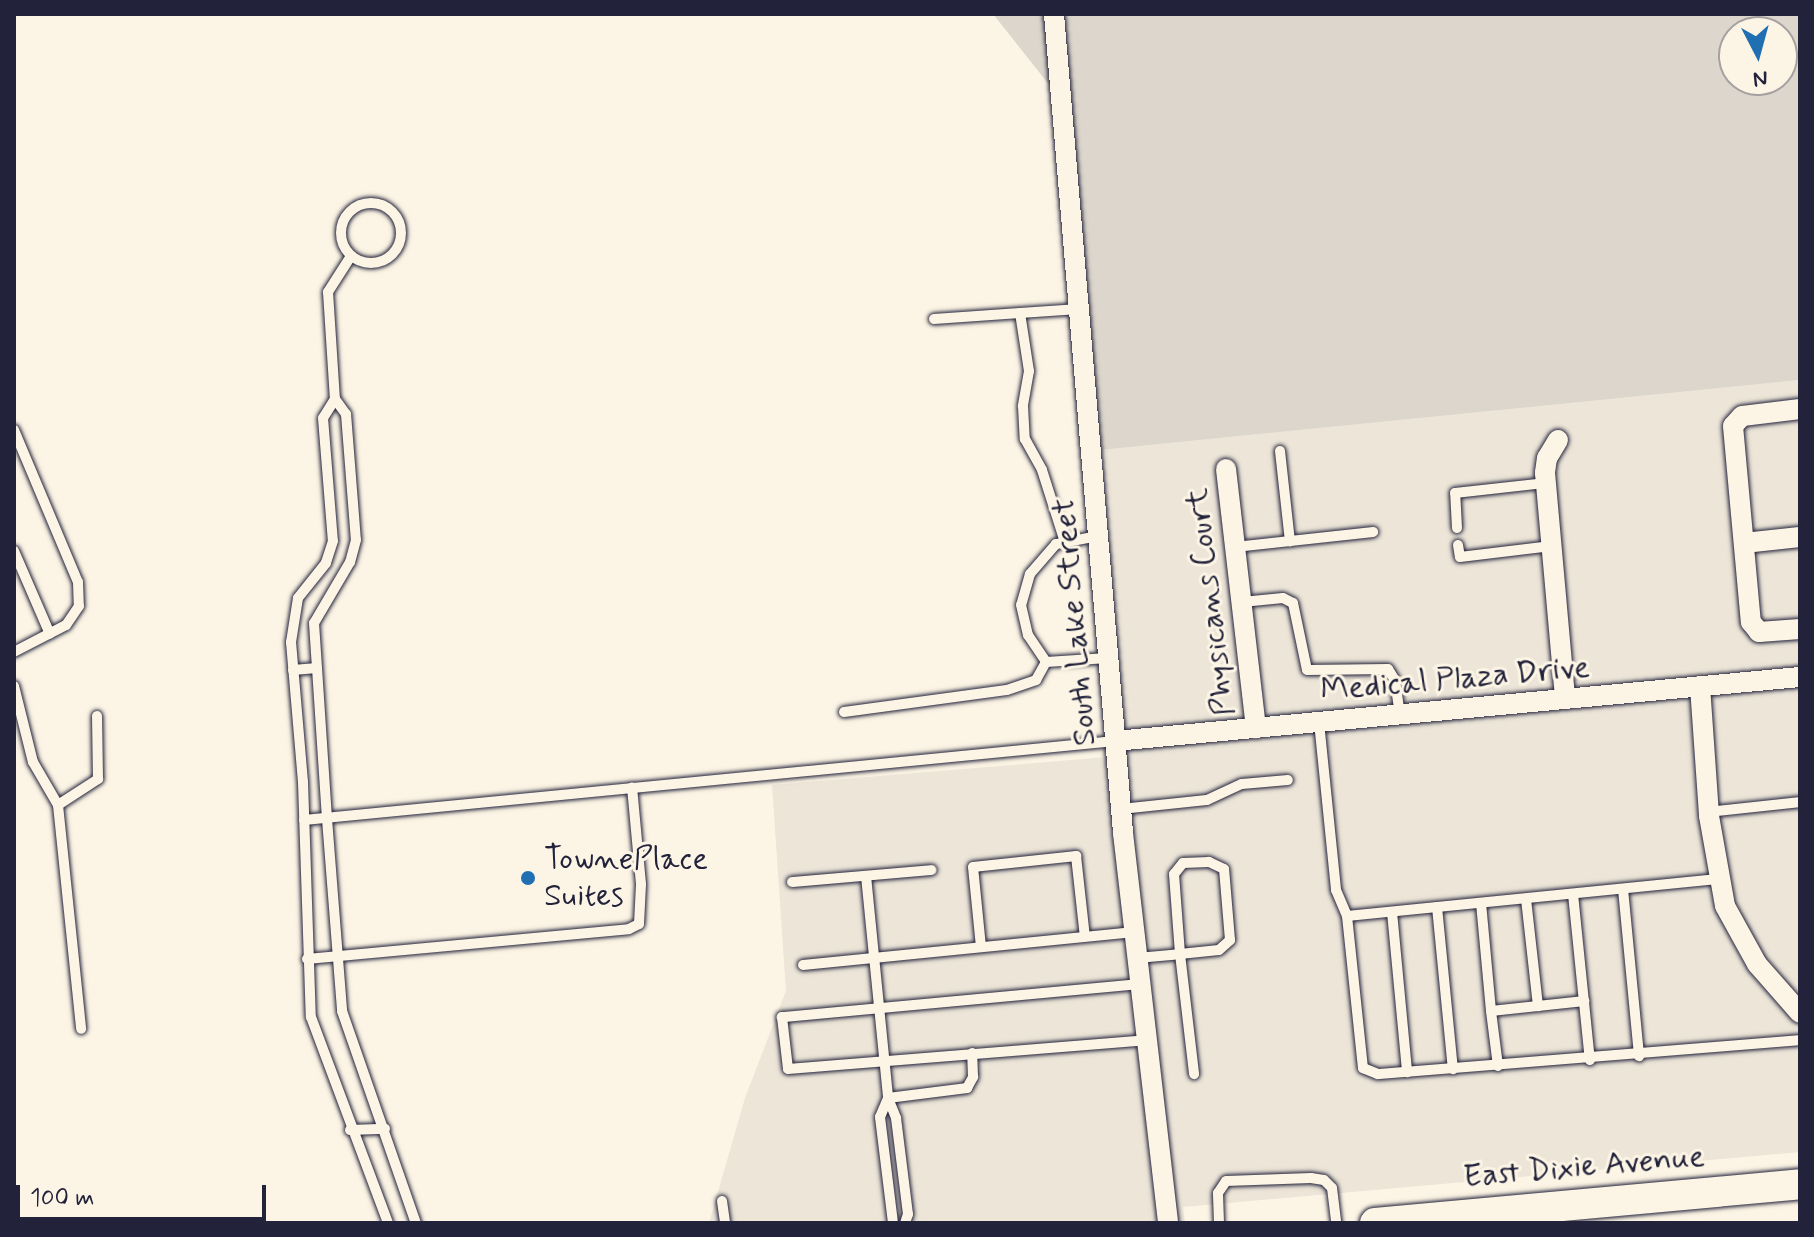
<!DOCTYPE html>
<style>
body{margin:0}
#map{position:relative;width:1814px;height:1237px;overflow:hidden;background:#fcf5e5;font-family:Mynerve,sans-serif}
div>[style]{position:absolute}
[style*='--x']{left:calc(var(--x)*1px);top:calc(var(--y)*1px);width:calc(var(--w)*1px);rotate:calc(var(--a)*1deg)}
.built>*{inset:0;background:#ece5d8}
.green>*{inset:0;background:#dcd6cc}
.roads{filter:drop-shadow(0 0 2px #22223b) drop-shadow(0 0 2px #22223b)}
.lane>*{height:10px;margin:-5px;padding:0 5px;transform-origin:5px;border-radius:5px;background:#fcf5e5}
.lane>.ring{margin:-5px;padding:0;box-sizing:content-box;background:none;border:10px solid #fcf5e5;border-radius:50%}
.street>*{height:20px;margin:-10px;padding:0 10px;transform-origin:10px;border-radius:10px;background:#fcf5e5}
.primary>*{height:30px;margin:-15px;padding:0 15px;transform-origin:15px;border-radius:15px;background:#fcf5e5}
.dots>*{width:22px;height:22px;translate:-50% -50%;box-sizing:border-box;border:4px solid #fcf5e5;border-radius:50%}
span{translate:-50% -50%;white-space:nowrap;text-align:center;line-height:1.15;-webkit-text-stroke:6px #fcf5e5;paint-order:stroke}
.street-label{font-size:32px;color:#22223b}
.poi-label{font-size:32px;color:#22223b}
.left{translate:0 -50%;text-align:left}
.frame{position:absolute;inset:0;border:16px solid #22223b;pointer-events:none}
.north{position:absolute;left:1718px;top:16px;width:80px;height:80px;box-sizing:border-box;background:#fcf5e5;border:2px solid #a5a1a1;border-radius:50%;rotate:174deg;font-size:22px;font-weight:700;line-height:32px;text-align:center;color:#22223b}
.north::after{content:'';display:block;margin:auto;width:28px;height:36px;background:#1f6fb2;clip-path:polygon(50% 0,100% 100%,50% 72%,0 100%)}
.scale{position:absolute;left:16px;top:1185px;width:250px;height:36px;box-sizing:border-box;border:4px solid #22223b;border-top:0;padding-left:10px;font-size:24px;line-height:28px;white-space:nowrap;color:#22223b;-webkit-text-stroke:6px #fcf5e5;paint-order:stroke}
</style>
<div id="map">
<div class="built">
<div style="clip-path:polygon(1800px 380px,1800px 1152px,1183px 1207px,1185px 1223px,709px 1223px,745px 1098px,786px 991px,772px 785px,1118px 756px,1091px 451px)"></div>
</div>
<div class="green">
<div style="clip-path:polygon(evenodd,993px 14px,1800px 14px,1800px 380px,1091px 451px,1062px 101px,993px 14px,1734px 32px,1782px 32px,1782px 80px,1734px 80px,1734px 32px)"></div>
</div>
<div class="roads">
<div class="lane">
<div class="ring" style="left:341px;top:203px;width:50px;height:50px"></div>
<div style="--x:351;--y:256;--w:43;--a:122.6"></div>
<div style="--x:328;--y:292;--w:107;--a:86.3"></div>
<div style="--x:335;--y:399;--w:19;--a:54"></div>
<div style="--x:346;--y:414;--w:126;--a:85.5"></div>
<div style="--x:356;--y:540;--w:23;--a:105"></div>
<div style="--x:350;--y:562;--w:71;--a:120.5"></div>
<div style="--x:314;--y:623;--w:196;--a:86.2"></div>
<div style="--x:327;--y:819;--w:193;--a:85.5"></div>
<div style="--x:342;--y:1011;--w:225;--a:70.8"></div>
<div style="--x:1020;--y:313;--w:59;--a:-3.9"></div>
<div style="--x:934;--y:319;--w:86;--a:-4"></div>
<div style="--x:1020;--y:313;--w:59;--a:81.2"></div>
<div style="--x:1029;--y:371;--w:36;--a:100"></div>
<div style="--x:1023;--y:406;--w:33;--a:87"></div>
<div style="--x:1025;--y:439;--w:35;--a:61"></div>
<div style="--x:1042;--y:470;--w:76;--a:72.3"></div>
<div style="--x:335;--y:399;--w:22;--a:122"></div>
<div style="--x:323;--y:418;--w:123;--a:85.4"></div>
<div style="--x:333;--y:541;--w:23;--a:108"></div>
<div style="--x:326;--y:563;--w:45;--a:128.7"></div>
<div style="--x:298;--y:598;--w:45;--a:99"></div>
<div style="--x:291;--y:642;--w:141;--a:85.1"></div>
<div style="--x:303;--y:782;--w:235;--a:88.1"></div>
<div style="--x:311;--y:1017;--w:220;--a:69.5"></div>
<div style="--x:14;--y:430;--w:165;--a:67.2"></div>
<div style="--x:78;--y:582;--w:24;--a:88"></div>
<div style="--x:79;--y:606;--w:23;--a:124"></div>
<div style="--x:66;--y:625;--w:59;--a:152.6"></div>
<div style="--x:1280;--y:451;--w:91;--a:83.7"></div>
<div style="--x:1457;--y:528;--w:35;--a:-93"></div>
<div style="--x:1455;--y:493;--w:92;--a:-6.3"></div>
<div style="--x:1098;--y:536;--w:43;--a:169.2"></div>
<div style="--x:1056;--y:544;--w:40;--a:131"></div>
<div style="--x:1030;--y:574;--w:32;--a:106"></div>
<div style="--x:1021;--y:605;--w:31;--a:77"></div>
<div style="--x:1028;--y:635;--w:32;--a:56"></div>
<div style="--x:1046;--y:662;--w:62;--a:-3.7"></div>
<div style="--x:1458;--y:545;--w:12;--a:81"></div>
<div style="--x:1460;--y:557;--w:92;--a:-6.9"></div>
<div style="--x:1235;--y:547;--w:139;--a:-6.2"></div>
<div style="--x:14;--y:551;--w:90;--a:66.6"></div>
<div style="--x:1242;--y:602;--w:41;--a:-5.6"></div>
<div style="--x:1283;--y:598;--w:11;--a:27"></div>
<div style="--x:1293;--y:603;--w:68;--a:78.2"></div>
<div style="--x:1307;--y:670;--w:81;--a:-0.7"></div>
<div style="--x:1388;--y:669;--w:13;--a:58"></div>
<div style="--x:1395;--y:680;--w:34;--a:82"></div>
<div style="--x:293;--y:670;--w:24;--a:-5"></div>
<div style="--x:14;--y:686;--w:78;--a:76"></div>
<div style="--x:33;--y:762;--w:50;--a:59.8"></div>
<div style="--x:58;--y:805;--w:225;--a:84.1"></div>
<div style="--x:844;--y:712;--w:164;--a:-7.7"></div>
<div style="--x:1007;--y:690;--w:31;--a:-19"></div>
<div style="--x:1036;--y:680;--w:21;--a:-61"></div>
<div style="--x:1319;--y:722;--w:169;--a:84.2"></div>
<div style="--x:1336;--y:890;--w:28;--a:67"></div>
<div style="--x:1347;--y:916;--w:153;--a:84"></div>
<div style="--x:1363;--y:1068;--w:16;--a:22"></div>
<div style="--x:1378;--y:1074;--w:423;--a:-4.6"></div>
<div style="--x:58;--y:805;--w:48;--a:-33"></div>
<div style="--x:98;--y:779;--w:63;--a:-90.9"></div>
<div style="--x:1121;--y:809;--w:86;--a:-6"></div>
<div style="--x:1207;--y:800;--w:38;--a:-25"></div>
<div style="--x:1242;--y:784;--w:46;--a:-5"></div>
<div style="--x:1708;--y:812;--w:93;--a:-6.2"></div>
<div style="--x:304;--y:820;--w:815;--a:-5.56"></div>
<div style="--x:866;--y:876;--w:223;--a:84.3"></div>
<div style="--x:888;--y:1098;--w:80;--a:-7.2"></div>
<div style="--x:967;--y:1088;--w:13;--a:-61"></div>
<div style="--x:973;--y:1077;--w:24;--a:-92"></div>
<div style="--x:792;--y:882;--w:140;--a:-4.9"></div>
<div style="--x:1623;--y:889;--w:168;--a:84.5"></div>
<div style="--x:1573;--y:894;--w:167;--a:84.2"></div>
<div style="--x:1526;--y:899;--w:108;--a:83.6"></div>
<div style="--x:1481;--y:903;--w:108;--a:84.7"></div>
<div style="--x:1437;--y:907;--w:163;--a:84.4"></div>
<div style="--x:1392;--y:912;--w:161;--a:84.6"></div>
<div style="--x:1347;--y:916;--w:375;--a:-5.7"></div>
<div style="--x:981;--y:947;--w:80;--a:-95.7"></div>
<div style="--x:973;--y:867;--w:104;--a:-6.1"></div>
<div style="--x:1076;--y:856;--w:81;--a:83.7"></div>
<div style="--x:1137;--y:958;--w:34;--a:-5"></div>
<div style="--x:1171;--y:955;--w:9;--a:-6"></div>
<div style="--x:1180;--y:954;--w:39;--a:-6"></div>
<div style="--x:1219;--y:950;--w:15;--a:-42"></div>
<div style="--x:1230;--y:940;--w:71;--a:-94.8"></div>
<div style="--x:1224;--y:869;--w:17;--a:-155"></div>
<div style="--x:1209;--y:862;--w:26;--a:178"></div>
<div style="--x:1183;--y:863;--w:14;--a:129"></div>
<div style="--x:1174;--y:874;--w:80;--a:85.7"></div>
<div style="--x:1180;--y:954;--w:121;--a:83.3"></div>
<div style="--x:307;--y:959;--w:323;--a:-5.3"></div>
<div style="--x:629;--y:929;--w:11;--a:-27"></div>
<div style="--x:639;--y:924;--w:40;--a:-87.1"></div>
<div style="--x:641;--y:884;--w:97;--a:-95.3"></div>
<div style="--x:803;--y:965;--w:333;--a:-5.7"></div>
<div style="--x:1140;--y:984;--w:360;--a:174.7"></div>
<div style="--x:782;--y:1017;--w:52;--a:83.4"></div>
<div style="--x:788;--y:1069;--w:359;--a:-4.6"></div>
<div style="--x:1498;--y:1066;--w:55;--a:-97.3"></div>
<div style="--x:1491;--y:1011;--w:94;--a:-6.1"></div>
<div style="--x:350;--y:1130;--w:35;--a:-2"></div>
<div style="--x:722;--y:1201;--w:22;--a:82"></div>
<div style="--x:893;--y:1223;--w:107;--a:-97"></div>
<div style="--x:880;--y:1117;--w:21;--a:-67"></div>
<div style="--x:888;--y:1098;--w:22;--a:68"></div>
<div style="--x:896;--y:1118;--w:97;--a:82.9"></div>
<div style="--x:908;--y:1214;--w:9;--a:108"></div>
<div style="--x:1219;--y:1223;--w:30;--a:-92"></div>
<div style="--x:1218;--y:1193;--w:14;--a:-56"></div>
<div style="--x:1226;--y:1181;--w:85;--a:-2"></div>
<div style="--x:1311;--y:1178;--w:13;--a:9"></div>
<div style="--x:1324;--y:1180;--w:11;--a:45"></div>
<div style="--x:1332;--y:1188;--w:35;--a:83"></div>
</div>
<div class="street">
<div style="--x:1054;--y:14;--w:822;--a:85.18"></div>
<div style="--x:1123;--y:833;--w:393;--a:83.4"></div>
<div style="--x:1800;--y:409;--w:58;--a:173.1"></div>
<div style="--x:1742;--y:416;--w:13;--a:132"></div>
<div style="--x:1733;--y:426;--w:197;--a:84.8"></div>
<div style="--x:1751;--y:622;--w:13;--a:51"></div>
<div style="--x:1759;--y:632;--w:41;--a:-4.2"></div>
<div style="--x:1558;--y:440;--w:21;--a:121"></div>
<div style="--x:1547;--y:458;--w:15;--a:98"></div>
<div style="--x:1545;--y:473;--w:227;--a:84.9"></div>
<div style="--x:1226;--y:469;--w:261;--a:83.4"></div>
<div style="--x:1744;--y:543;--w:56;--a:-6.1"></div>
<div style="--x:1700;--y:686;--w:130;--a:86"></div>
<div style="--x:1709;--y:816;--w:91;--a:79.9"></div>
<div style="--x:1725;--y:906;--w:66;--a:61.1"></div>
<div style="--x:1757;--y:964;--w:65;--a:48.7"></div>
<div style="--x:1115;--y:741;--w:688;--a:-5.34"></div>
</div>
<div class="primary">
<div style="--x:1375;--y:1223;--w:427;--a:-5.2"></div>
</div>
</div>
<div class="dots">
<div style="left:528px;top:878px;background:#1f6fb2"></div>
</div>
<div class="street-label">
<span style="left:1211px;top:602px;rotate:-97deg">Physicans Court</span>
<span style="left:1075px;top:622px;rotate:-95deg">South Lake Street</span>
<span style="left:1455px;top:679px;rotate:-5deg">Medical Plaza Drive</span>
<span style="left:1584px;top:1167px;rotate:-5deg">East Dixie Avenue</span>
</div>
<div class="poi-label">
<span class="left" style="left:544px;top:878px">TownePlace<br>Suites</span>
</div>
<div class="frame"></div>
<div class="north">N</div>
<div class="scale">100 m</div>
</div>
